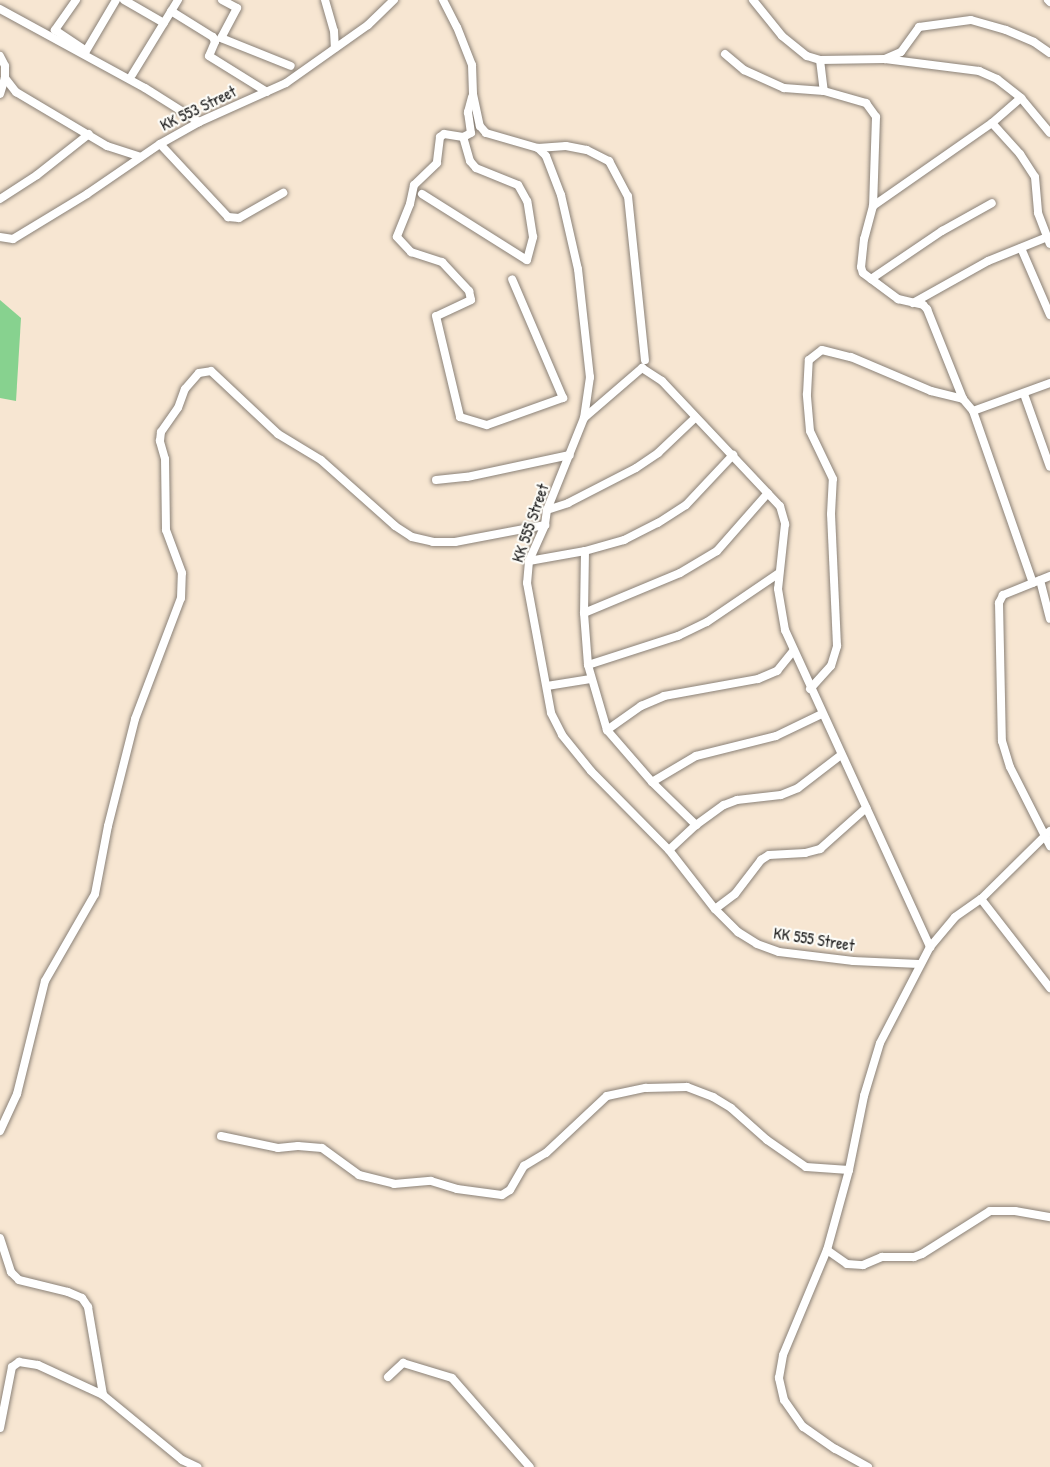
<!DOCTYPE html>
<style>
body{margin:0}
#map{position:relative;width:1050px;height:1467px;overflow:hidden;background:#f7e6d2;font-family:"Patrick Hand",sans-serif}
div>[style]{position:absolute}
[style*='--x']{left:calc(var(--x)*1px);top:calc(var(--y)*1px);width:calc(var(--w)*1px);rotate:calc(var(--a)*1deg)}
.green>*{inset:0;background:#87d28f}
.roads{filter:drop-shadow(0 0 2px #8a8177) drop-shadow(0 0 2px #8a8177)}
.street>*{height:8px;margin:-4px;padding:0 4px;transform-origin:4px;border-radius:4px;background:#fff}
span{translate:-50% -50%;white-space:nowrap;text-align:center;line-height:1.15;-webkit-text-stroke:4.5px #fdfcf7;paint-order:stroke}
.street-label{font-size:16px;color:#1c1c1c}
</style>
<div id="map">
<div class="green">
<div style="clip-path:polygon(0 300px,21px 318px,16px 401px,0 398px)"></div>
</div>
<div class="roads">
<div class="street">
<div style="--x:76;--y:0;--w:37;--a:125"></div>
<div style="--x:55;--y:30;--w:37;--a:34"></div>
<div style="--x:86;--y:51;--w:59;--a:-59.5"></div>
<div style="--x:124;--y:0;--w:46;--a:29.9"></div>
<div style="--x:222;--y:0;--w:17;--a:28"></div>
<div style="--x:237;--y:8;--w:34;--a:118"></div>
<div style="--x:221;--y:38;--w:75;--a:21.8"></div>
<div style="--x:325;--y:0;--w:32;--a:74"></div>
<div style="--x:334;--y:31;--w:17;--a:87"></div>
<div style="--x:443;--y:0;--w:30;--a:63"></div>
<div style="--x:457;--y:27;--w:41;--a:68.5"></div>
<div style="--x:472;--y:65;--w:29;--a:88"></div>
<div style="--x:473;--y:94;--w:33;--a:78"></div>
<div style="--x:480;--y:126;--w:9;--a:49"></div>
<div style="--x:486;--y:133;--w:54;--a:16.1"></div>
<div style="--x:538;--y:148;--w:11;--a:45"></div>
<div style="--x:546;--y:156;--w:42;--a:69"></div>
<div style="--x:561;--y:195;--w:76;--a:77.1"></div>
<div style="--x:578;--y:269;--w:109;--a:83.7"></div>
<div style="--x:590;--y:377;--w:41;--a:98.3"></div>
<div style="--x:584;--y:418;--w:99;--a:111.9"></div>
<div style="--x:547;--y:510;--w:15;--a:98"></div>
<div style="--x:545;--y:525;--w:39;--a:114"></div>
<div style="--x:529;--y:561;--w:22;--a:95"></div>
<div style="--x:527;--y:583;--w:132;--a:79.5"></div>
<div style="--x:551;--y:713;--w:25;--a:63"></div>
<div style="--x:562;--y:735;--w:46;--a:51.1"></div>
<div style="--x:591;--y:771;--w:111;--a:45.4"></div>
<div style="--x:669;--y:850;--w:75;--a:52.1"></div>
<div style="--x:715;--y:909;--w:33;--a:45"></div>
<div style="--x:738;--y:932;--w:22;--a:32"></div>
<div style="--x:757;--y:944;--w:23;--a:20"></div>
<div style="--x:779;--y:952;--w:75;--a:6.9"></div>
<div style="--x:853;--y:961;--w:66;--a:2.6"></div>
<div style="--x:753;--y:0;--w:46;--a:51.1"></div>
<div style="--x:782;--y:36;--w:32;--a:39"></div>
<div style="--x:807;--y:56;--w:14;--a:17"></div>
<div style="--x:820;--y:60;--w:65;--a:-0.9"></div>
<div style="--x:885;--y:59;--w:95;--a:7.3"></div>
<div style="--x:979;--y:71;--w:20;--a:24"></div>
<div style="--x:997;--y:79;--w:31;--a:38"></div>
<div style="--x:1021;--y:98;--w:45;--a:50.4"></div>
<div style="--x:1048;--y:0;--w:3;--a:45"></div>
<div style="--x:0;--y:9;--w:165;--a:28.6"></div>
<div style="--x:145;--y:88;--w:64;--a:32.2"></div>
<div style="--x:171;--y:11;--w:49;--a:31.8"></div>
<div style="--x:213;--y:37;--w:5;--a:68"></div>
<div style="--x:215;--y:42;--w:15;--a:113"></div>
<div style="--x:209;--y:56;--w:68;--a:31.8"></div>
<div style="--x:725;--y:54;--w:25;--a:40"></div>
<div style="--x:744;--y:70;--w:44;--a:24.2"></div>
<div style="--x:784;--y:88;--w:40;--a:4.3"></div>
<div style="--x:0;--y:56;--w:11;--a:63"></div>
<div style="--x:5;--y:66;--w:12;--a:90"></div>
<div style="--x:5;--y:78;--w:18;--a:52"></div>
<div style="--x:16;--y:92;--w:106;--a:30.7"></div>
<div style="--x:107;--y:146;--w:35;--a:18"></div>
<div style="--x:885;--y:59;--w:17;--a:-24"></div>
<div style="--x:901;--y:52;--w:31;--a:-54"></div>
<div style="--x:919;--y:27;--w:52;--a:-7.7"></div>
<div style="--x:971;--y:20;--w:36;--a:16"></div>
<div style="--x:1006;--y:30;--w:30;--a:23"></div>
<div style="--x:1034;--y:42;--w:19;--a:35"></div>
<div style="--x:820;--y:60;--w:31;--a:83"></div>
<div style="--x:824;--y:91;--w:44;--a:15.9"></div>
<div style="--x:866;--y:103;--w:17;--a:54"></div>
<div style="--x:876;--y:117;--w:89;--a:91.9"></div>
<div style="--x:873;--y:206;--w:34;--a:105"></div>
<div style="--x:864;--y:239;--w:28;--a:96"></div>
<div style="--x:861;--y:267;--w:6;--a:72"></div>
<div style="--x:863;--y:273;--w:44;--a:36.6"></div>
<div style="--x:898;--y:299;--w:26;--a:13"></div>
<div style="--x:923;--y:305;--w:6;--a:45"></div>
<div style="--x:927;--y:309;--w:97;--a:68.2"></div>
<div style="--x:963;--y:399;--w:16;--a:50"></div>
<div style="--x:973;--y:411;--w:182;--a:70.8"></div>
<div style="--x:132;--y:75;--w:88;--a:-58.5"></div>
<div style="--x:0;--y:94;--w:17;--a:-73"></div>
<div style="--x:472;--y:97;--w:16;--a:105"></div>
<div style="--x:468;--y:112;--w:21;--a:82"></div>
<div style="--x:471;--y:133;--w:9;--a:153"></div>
<div style="--x:463;--y:137;--w:19;--a:-171"></div>
<div style="--x:444;--y:134;--w:5;--a:143"></div>
<div style="--x:440;--y:137;--w:26;--a:97"></div>
<div style="--x:437;--y:163;--w:32;--a:136"></div>
<div style="--x:414;--y:185;--w:19;--a:102"></div>
<div style="--x:410;--y:204;--w:35;--a:112"></div>
<div style="--x:397;--y:237;--w:21;--a:47"></div>
<div style="--x:411;--y:252;--w:33;--a:18"></div>
<div style="--x:442;--y:262;--w:40;--a:47"></div>
<div style="--x:469;--y:291;--w:9;--a:77"></div>
<div style="--x:471;--y:300;--w:38;--a:155"></div>
<div style="--x:436;--y:316;--w:104;--a:76.6"></div>
<div style="--x:460;--y:417;--w:28;--a:17"></div>
<div style="--x:487;--y:425;--w:81;--a:-19.6"></div>
<div style="--x:563;--y:398;--w:129;--a:-113.2"></div>
<div style="--x:992;--y:123;--w:42;--a:47.9"></div>
<div style="--x:1020;--y:154;--w:27;--a:57"></div>
<div style="--x:1035;--y:177;--w:36;--a:85"></div>
<div style="--x:1038;--y:213;--w:33;--a:69"></div>
<div style="--x:160;--y:144;--w:100;--a:47"></div>
<div style="--x:228;--y:217;--w:11;--a:5"></div>
<div style="--x:239;--y:218;--w:51;--a:-29.6"></div>
<div style="--x:538;--y:148;--w:28;--a:-4"></div>
<div style="--x:566;--y:146;--w:21;--a:11"></div>
<div style="--x:587;--y:150;--w:25;--a:27"></div>
<div style="--x:609;--y:161;--w:40;--a:62"></div>
<div style="--x:628;--y:196;--w:165;--a:84.1"></div>
<div style="--x:422;--y:194;--w:124;--a:32.2"></div>
<div style="--x:527;--y:260;--w:24;--a:-75"></div>
<div style="--x:533;--y:237;--w:36;--a:-99"></div>
<div style="--x:527;--y:201;--w:18;--a:-119"></div>
<div style="--x:518;--y:185;--w:45;--a:-158"></div>
<div style="--x:476;--y:168;--w:9;--a:-131"></div>
<div style="--x:470;--y:161;--w:25;--a:-106"></div>
<div style="--x:0;--y:199;--w:44;--a:-33"></div>
<div style="--x:37;--y:175;--w:66;--a:-38.3"></div>
<div style="--x:873;--y:206;--w:145;--a:-34.9"></div>
<div style="--x:992;--y:123;--w:38;--a:-41"></div>
<div style="--x:0;--y:237;--w:13;--a:9"></div>
<div style="--x:13;--y:239;--w:87;--a:-31.3"></div>
<div style="--x:87;--y:194;--w:88;--a:-34.4"></div>
<div style="--x:160;--y:144;--w:45;--a:-29.4"></div>
<div style="--x:199;--y:122;--w:95;--a:-24.1"></div>
<div style="--x:286;--y:83;--w:100;--a:-35.3"></div>
<div style="--x:368;--y:25;--w:36;--a:-44"></div>
<div style="--x:1021;--y:248;--w:73;--a:66.6"></div>
<div style="--x:871;--y:279;--w:86;--a:-34.1"></div>
<div style="--x:942;--y:231;--w:57;--a:-29.2"></div>
<div style="--x:913;--y:303;--w:86;--a:-29.2"></div>
<div style="--x:988;--y:261;--w:64;--a:-22.1"></div>
<div style="--x:1024;--y:394;--w:77;--a:70.4"></div>
<div style="--x:973;--y:411;--w:82;--a:-20"></div>
<div style="--x:584;--y:418;--w:77;--a:-40.8"></div>
<div style="--x:642;--y:368;--w:24;--a:33"></div>
<div style="--x:662;--y:381;--w:172;--a:46.7"></div>
<div style="--x:780;--y:506;--w:19;--a:74"></div>
<div style="--x:785;--y:524;--w:65;--a:96.1"></div>
<div style="--x:778;--y:589;--w:42;--a:80.3"></div>
<div style="--x:785;--y:630;--w:349;--a:65.4"></div>
<div style="--x:436;--y:480;--w:31;--a:-6"></div>
<div style="--x:467;--y:477;--w:105;--a:-12.1"></div>
<div style="--x:547;--y:510;--w:22;--a:-18"></div>
<div style="--x:568;--y:503;--w:76;--a:-27.2"></div>
<div style="--x:636;--y:468;--w:27;--a:-34"></div>
<div style="--x:658;--y:453;--w:51;--a:-43.4"></div>
<div style="--x:585;--y:551;--w:62;--a:90.9"></div>
<div style="--x:584;--y:613;--w:52;--a:85.6"></div>
<div style="--x:588;--y:665;--w:68;--a:73.7"></div>
<div style="--x:607;--y:730;--w:69;--a:49.1"></div>
<div style="--x:652;--y:782;--w:62;--a:44.3"></div>
<div style="--x:529;--y:561;--w:57;--a:-10.1"></div>
<div style="--x:585;--y:551;--w:41;--a:-15.8"></div>
<div style="--x:624;--y:540;--w:38;--a:-27"></div>
<div style="--x:658;--y:523;--w:33;--a:-33"></div>
<div style="--x:686;--y:505;--w:69;--a:-46.8"></div>
<div style="--x:1050;--y:576;--w:51;--a:158"></div>
<div style="--x:1003;--y:595;--w:9;--a:117"></div>
<div style="--x:999;--y:603;--w:138;--a:88.8"></div>
<div style="--x:1002;--y:741;--w:27;--a:73"></div>
<div style="--x:1010;--y:767;--w:89;--a:63.1"></div>
<div style="--x:1040;--y:580;--w:40;--a:75.6"></div>
<div style="--x:584;--y:613;--w:104;--a:-22.6"></div>
<div style="--x:680;--y:573;--w:43;--a:-30.7"></div>
<div style="--x:717;--y:551;--w:77;--a:-48.7"></div>
<div style="--x:588;--y:665;--w:95;--a:-17.9"></div>
<div style="--x:678;--y:636;--w:32;--a:-26"></div>
<div style="--x:707;--y:622;--w:87;--a:-34.2"></div>
<div style="--x:547;--y:686;--w:44;--a:-9.2"></div>
<div style="--x:810;--y:689;--w:31;--a:-48"></div>
<div style="--x:831;--y:666;--w:21;--a:-73"></div>
<div style="--x:837;--y:646;--w:132;--a:-92.6"></div>
<div style="--x:831;--y:514;--w:35;--a:-87"></div>
<div style="--x:833;--y:479;--w:53;--a:-115.6"></div>
<div style="--x:810;--y:431;--w:37;--a:-95"></div>
<div style="--x:807;--y:394;--w:34;--a:-87"></div>
<div style="--x:809;--y:360;--w:16;--a:-38"></div>
<div style="--x:822;--y:350;--w:30;--a:14"></div>
<div style="--x:851;--y:357;--w:87;--a:23"></div>
<div style="--x:931;--y:391;--w:33;--a:14"></div>
<div style="--x:607;--y:730;--w:42;--a:-35.2"></div>
<div style="--x:641;--y:706;--w:25;--a:-23"></div>
<div style="--x:664;--y:696;--w:96;--a:-10.3"></div>
<div style="--x:758;--y:679;--w:21;--a:-23"></div>
<div style="--x:777;--y:671;--w:26;--a:-51"></div>
<div style="--x:652;--y:782;--w:51;--a:-30.6"></div>
<div style="--x:696;--y:756;--w:82;--a:-14"></div>
<div style="--x:776;--y:736;--w:51;--a:-25.6"></div>
<div style="--x:669;--y:850;--w:37;--a:-43"></div>
<div style="--x:696;--y:825;--w:34;--a:-36"></div>
<div style="--x:724;--y:805;--w:14;--a:-21"></div>
<div style="--x:737;--y:800;--w:44;--a:-6.5"></div>
<div style="--x:781;--y:795;--w:18;--a:-22"></div>
<div style="--x:798;--y:788;--w:54;--a:-37.5"></div>
<div style="--x:981;--y:899;--w:97;--a:-44.6"></div>
<div style="--x:715;--y:909;--w:25;--a:-37"></div>
<div style="--x:735;--y:894;--w:43;--a:-52.6"></div>
<div style="--x:761;--y:860;--w:9;--a:-32"></div>
<div style="--x:769;--y:855;--w:36;--a:-3"></div>
<div style="--x:805;--y:853;--w:16;--a:-15"></div>
<div style="--x:820;--y:849;--w:62;--a:-41.7"></div>
<div style="--x:0;--y:1131;--w:41;--a:-65.3"></div>
<div style="--x:17;--y:1094;--w:116;--a:-76.1"></div>
<div style="--x:45;--y:981;--w:100;--a:-60.1"></div>
<div style="--x:95;--y:894;--w:69;--a:-79.2"></div>
<div style="--x:108;--y:826;--w:110;--a:-75.8"></div>
<div style="--x:135;--y:719;--w:129;--a:-69.2"></div>
<div style="--x:181;--y:598;--w:25;--a:-88"></div>
<div style="--x:182;--y:573;--w:46;--a:-110.4"></div>
<div style="--x:166;--y:530;--w:71;--a:-90.8"></div>
<div style="--x:165;--y:459;--w:19;--a:-106"></div>
<div style="--x:160;--y:441;--w:9;--a:-84"></div>
<div style="--x:161;--y:432;--w:29;--a:-55"></div>
<div style="--x:178;--y:408;--w:20;--a:-70"></div>
<div style="--x:185;--y:389;--w:21;--a:-49"></div>
<div style="--x:199;--y:373;--w:12;--a:-9"></div>
<div style="--x:211;--y:371;--w:92;--a:43.2"></div>
<div style="--x:278;--y:434;--w:50;--a:31.2"></div>
<div style="--x:321;--y:460;--w:99;--a:41.7"></div>
<div style="--x:395;--y:526;--w:20;--a:33"></div>
<div style="--x:412;--y:537;--w:22;--a:13"></div>
<div style="--x:433;--y:542;--w:22;--a:0"></div>
<div style="--x:455;--y:542;--w:92;--a:-10.7"></div>
<div style="--x:221;--y:1136;--w:58;--a:11.9"></div>
<div style="--x:278;--y:1148;--w:20;--a:-6"></div>
<div style="--x:298;--y:1146;--w:24;--a:5"></div>
<div style="--x:322;--y:1148;--w:46;--a:36.1"></div>
<div style="--x:359;--y:1175;--w:36;--a:14"></div>
<div style="--x:394;--y:1184;--w:37;--a:-5"></div>
<div style="--x:431;--y:1181;--w:27;--a:17"></div>
<div style="--x:457;--y:1189;--w:45;--a:7.6"></div>
<div style="--x:502;--y:1195;--w:9;--a:-32"></div>
<div style="--x:510;--y:1190;--w:28;--a:-60"></div>
<div style="--x:524;--y:1166;--w:26;--a:-31"></div>
<div style="--x:546;--y:1153;--w:83;--a:-43.1"></div>
<div style="--x:607;--y:1096;--w:40;--a:-12"></div>
<div style="--x:646;--y:1088;--w:41;--a:-1.4"></div>
<div style="--x:687;--y:1087;--w:28;--a:21"></div>
<div style="--x:713;--y:1097;--w:21;--a:31"></div>
<div style="--x:731;--y:1108;--w:48;--a:41.6"></div>
<div style="--x:767;--y:1140;--w:47;--a:34.7"></div>
<div style="--x:806;--y:1167;--w:43;--a:4"></div>
<div style="--x:0;--y:1238;--w:36;--a:72"></div>
<div style="--x:11;--y:1272;--w:11;--a:45"></div>
<div style="--x:19;--y:1280;--w:50;--a:13.8"></div>
<div style="--x:68;--y:1292;--w:15;--a:23"></div>
<div style="--x:82;--y:1298;--w:11;--a:56"></div>
<div style="--x:88;--y:1307;--w:89;--a:80.3"></div>
<div style="--x:827;--y:1250;--w:24;--a:35"></div>
<div style="--x:847;--y:1264;--w:16;--a:4"></div>
<div style="--x:863;--y:1265;--w:21;--a:-23"></div>
<div style="--x:882;--y:1257;--w:32;--a:0"></div>
<div style="--x:914;--y:1257;--w:9;--a:-21"></div>
<div style="--x:922;--y:1254;--w:80;--a:-32.3"></div>
<div style="--x:990;--y:1211;--w:25;--a:0"></div>
<div style="--x:1015;--y:1211;--w:36;--a:10"></div>
<div style="--x:388;--y:1377;--w:21;--a:-43"></div>
<div style="--x:403;--y:1363;--w:51;--a:17"></div>
<div style="--x:452;--y:1378;--w:118;--a:48.8"></div>
<div style="--x:0;--y:1428;--w:62;--a:-78.9"></div>
<div style="--x:12;--y:1367;--w:9;--a:-36"></div>
<div style="--x:19;--y:1362;--w:19;--a:9"></div>
<div style="--x:38;--y:1365;--w:72;--a:24.8"></div>
<div style="--x:103;--y:1395;--w:102;--a:39.4"></div>
<div style="--x:182;--y:1460;--w:17;--a:25"></div>
<div style="--x:868;--y:1467;--w:38;--a:-151"></div>
<div style="--x:835;--y:1449;--w:39;--a:-145"></div>
<div style="--x:803;--y:1427;--w:33;--a:-125"></div>
<div style="--x:784;--y:1400;--w:23;--a:-103"></div>
<div style="--x:779;--y:1378;--w:23;--a:-80"></div>
<div style="--x:783;--y:1355;--w:114;--a:-67.3"></div>
<div style="--x:827;--y:1250;--w:83;--a:-74.6"></div>
<div style="--x:849;--y:1170;--w:76;--a:-78.5"></div>
<div style="--x:864;--y:1096;--w:55;--a:-73.2"></div>
<div style="--x:880;--y:1043;--w:108;--a:-62.5"></div>
<div style="--x:930;--y:947;--w:39;--a:-50"></div>
<div style="--x:955;--y:917;--w:32;--a:-35"></div>
<div style="--x:981;--y:899;--w:113;--a:52.2"></div>
</div>
</div>
<div class="street-label">
<span style="left:198px;top:108px;rotate:-26deg">KK 553 Street</span>
<span style="left:530px;top:523px;rotate:-71deg">KK 555 Street</span>
<span style="left:814px;top:939px;rotate:9deg">KK 555 Street</span>
</div>
</div>
